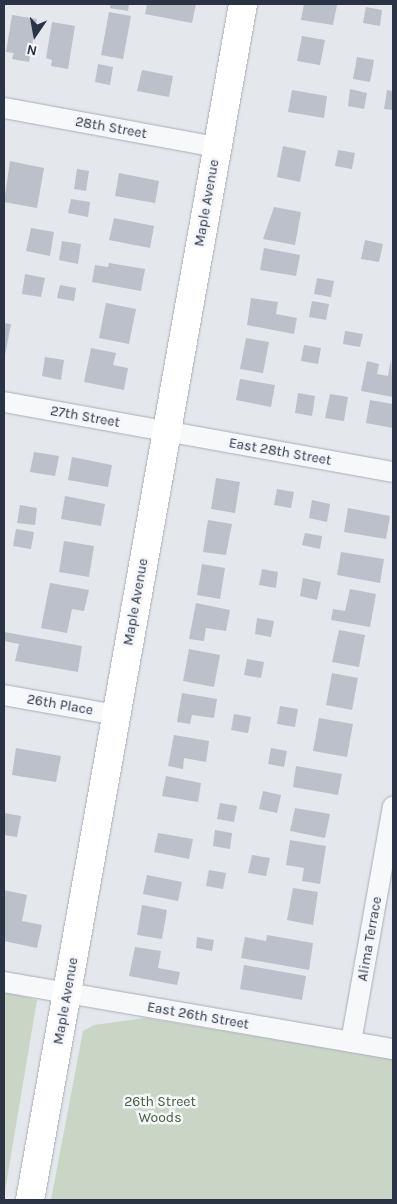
<!DOCTYPE html>
<style>
body{margin:0}
#map{position:relative;width:397px;height:1204px;overflow:hidden;background:#e4e7ec;font-family:Karla,sans-serif}
div>[style]{position:absolute}
[style*='--x']{left:calc(var(--x)*1px);top:calc(var(--y)*1px);width:calc(var(--w)*1px);rotate:calc(var(--a)*1deg)}
.green>*{inset:0;background:#c9d6c5}
.building>*{inset:0;background:#bbc0ca}
.roads{filter:drop-shadow(0 0 1px #a9aeb7) drop-shadow(0 0 1px #a9aeb7)}
.street>*{height:20px;margin:-10px;padding:0 10px;transform-origin:10px;border-radius:10px;background:#f7f8fa}
.secondary>*{height:28px;margin:-14px;padding:0 14px;transform-origin:14px;border-radius:14px;background:#fff}
span{translate:-50% -50%;white-space:nowrap;text-align:center;line-height:1.15;-webkit-text-stroke:5px #f4f6f9;paint-order:stroke}
.street-label{font-size:14px;color:#2b3445}
.park-label{font-size:14px;color:#3f6138}
.frame{position:absolute;inset:0;border:5px solid #2b3445;pointer-events:none}
.north{position:absolute;left:10px;top:10px;width:50px;height:50px;-webkit-text-stroke:4px #f4f6f9;paint-order:stroke;rotate:192deg;font-size:14px;font-weight:700;line-height:20px;text-align:center;color:#2b3445}
.north::after{content:'';display:block;margin:auto;width:18px;height:22px;background:#2b3445;clip-path:polygon(50% 0,100% 100%,50% 72%,0 100%)}
</style>
<div id="map">
<div class="green">
<div style="clip-path:polygon(4px 991px,37px 1000px,4px 1197px)"></div>
<div style="clip-path:polygon(145px 1018px,393px 1059px,393px 1200px,51px 1200px,83px 1031px,94px 1025px)"></div>
</div>
<div class="building">
<div style="clip-path:polygon(110px 4px,129px 4px,128px 11px,110px 8px)"></div>
<div style="clip-path:polygon(147px 4px,196px 4px,192px 23px,145px 14px)"></div>
<div style="clip-path:polygon(304px 4px,337px 5px,333px 25px,301px 20px)"></div>
<div style="clip-path:polygon(366px 7px,382px 10px,380px 26px,363px 23px)"></div>
<div style="clip-path:polygon(109px 12px,131px 16px,123px 59px,101px 55px)"></div>
<div style="clip-path:polygon(12px 15px,37px 19px,29px 62px,12px 59px,14px 53px,6px 52px)"></div>
<div style="clip-path:polygon(52px 22px,75px 26px,68px 69px,51px 66px,52px 60px,46px 58px)"></div>
<div style="clip-path:polygon(302px 36px,325px 40px,320px 65px,297px 61px)"></div>
<div style="clip-path:polygon(357px 57px,374px 60px,370px 82px,353px 79px)"></div>
<div style="clip-path:polygon(98px 64px,113px 67px,110px 85px,95px 82px)"></div>
<div style="clip-path:polygon(142px 70px,173px 76px,169px 97px,137px 91px)"></div>
<div style="clip-path:polygon(350px 89px,367px 93px,364px 109px,348px 106px)"></div>
<div style="clip-path:polygon(292px 90px,327px 96px,324px 118px,288px 112px)"></div>
<div style="clip-path:polygon(387px 90px,393px 91px,393px 110px,384px 109px)"></div>
<div style="clip-path:polygon(283px 146px,306px 151px,300px 182px,277px 177px)"></div>
<div style="clip-path:polygon(338px 150px,355px 153px,352px 169px,335px 166px)"></div>
<div style="clip-path:polygon(10px 161px,44px 168px,37px 208px,4px 202px)"></div>
<div style="clip-path:polygon(77px 169px,89px 171px,86px 191px,74px 189px)"></div>
<div style="clip-path:polygon(119px 173px,159px 181px,155px 203px,115px 196px)"></div>
<div style="clip-path:polygon(71px 199px,90px 202px,88px 217px,68px 213px)"></div>
<div style="clip-path:polygon(274px 207px,301px 212px,295px 245px,263px 239px)"></div>
<div style="clip-path:polygon(114px 218px,154px 226px,150px 248px,109px 240px)"></div>
<div style="clip-path:polygon(31px 228px,54px 232px,50px 256px,26px 251px)"></div>
<div style="clip-path:polygon(365px 240px,383px 244px,379px 262px,361px 259px)"></div>
<div style="clip-path:polygon(62px 241px,81px 244px,78px 264px,59px 260px)"></div>
<div style="clip-path:polygon(264px 248px,300px 255px,296px 276px,260px 270px)"></div>
<div style="clip-path:polygon(109px 263px,145px 269px,141px 291px,92px 282px,95px 265px,108px 267px)"></div>
<div style="clip-path:polygon(25px 274px,45px 278px,41px 297px,22px 294px)"></div>
<div style="clip-path:polygon(317px 278px,334px 281px,331px 297px,314px 294px)"></div>
<div style="clip-path:polygon(60px 285px,76px 288px,74px 301px,57px 298px)"></div>
<div style="clip-path:polygon(251px 298px,278px 302px,276px 314px,297px 318px,294px 334px,247px 325px)"></div>
<div style="clip-path:polygon(312px 301px,329px 304px,326px 320px,309px 317px)"></div>
<div style="clip-path:polygon(106px 303px,136px 309px,129px 344px,99px 338px)"></div>
<div style="clip-path:polygon(4px 323px,11px 324px,5px 355px,4px 355px)"></div>
<div style="clip-path:polygon(345px 331px,363px 334px,360px 347px,343px 344px)"></div>
<div style="clip-path:polygon(246px 338px,269px 342px,263px 373px,240px 369px)"></div>
<div style="clip-path:polygon(304px 345px,321px 348px,318px 364px,301px 361px)"></div>
<div style="clip-path:polygon(91px 348px,116px 353px,113px 365px,128px 368px,124px 390px,84px 382px)"></div>
<div style="clip-path:polygon(45px 357px,64px 360px,61px 380px,42px 376px)"></div>
<div style="clip-path:polygon(391px 359px,393px 397px,361px 391px,367px 361px,379px 364px,377px 374px,388px 376px)"></div>
<div style="clip-path:polygon(240px 379px,275px 385px,271px 407px,236px 400px)"></div>
<div style="clip-path:polygon(298px 393px,315px 396px,312px 416px,295px 413px)"></div>
<div style="clip-path:polygon(330px 394px,348px 397px,344px 421px,325px 418px)"></div>
<div style="clip-path:polygon(370px 400px,393px 404px,393px 428px,366px 423px)"></div>
<div style="clip-path:polygon(34px 452px,59px 456px,55px 476px,30px 472px)"></div>
<div style="clip-path:polygon(72px 457px,112px 465px,108px 487px,68px 480px)"></div>
<div style="clip-path:polygon(216px 478px,240px 482px,235px 513px,211px 509px)"></div>
<div style="clip-path:polygon(277px 489px,294px 492px,291px 508px,274px 505px)"></div>
<div style="clip-path:polygon(65px 496px,105px 504px,101px 526px,61px 519px)"></div>
<div style="clip-path:polygon(312px 500px,330px 504px,327px 522px,309px 518px)"></div>
<div style="clip-path:polygon(20px 505px,37px 508px,35px 525px,17px 523px)"></div>
<div style="clip-path:polygon(348px 508px,390px 516px,386px 539px,344px 532px)"></div>
<div style="clip-path:polygon(208px 520px,232px 524px,226px 555px,203px 552px)"></div>
<div style="clip-path:polygon(16px 529px,34px 532px,31px 549px,13px 546px)"></div>
<div style="clip-path:polygon(305px 533px,322px 536px,320px 549px,302px 545px)"></div>
<div style="clip-path:polygon(64px 541px,94px 546px,89px 577px,59px 572px)"></div>
<div style="clip-path:polygon(341px 552px,384px 559px,380px 583px,337px 575px)"></div>
<div style="clip-path:polygon(202px 564px,225px 568px,220px 599px,197px 595px)"></div>
<div style="clip-path:polygon(262px 569px,278px 572px,276px 588px,259px 585px)"></div>
<div style="clip-path:polygon(303px 578px,321px 582px,317px 600px,300px 596px)"></div>
<div style="clip-path:polygon(50px 583px,89px 590px,84px 611px,72px 609px,67px 633px,41px 628px)"></div>
<div style="clip-path:polygon(350px 589px,376px 594px,370px 627px,331px 620px,333px 609px,345px 611px)"></div>
<div style="clip-path:polygon(196px 603px,230px 610px,226px 631px,206px 628px,204px 641px,189px 639px)"></div>
<div style="clip-path:polygon(257px 618px,274px 621px,271px 637px,255px 634px)"></div>
<div style="clip-path:polygon(339px 630px,365px 635px,359px 667px,332px 662px)"></div>
<div style="clip-path:polygon(4px 632px,82px 646px,78px 672px,15px 661px,19px 644px,4px 641px)"></div>
<div style="clip-path:polygon(189px 649px,220px 655px,214px 687px,183px 681px)"></div>
<div style="clip-path:polygon(247px 659px,264px 662px,261px 678px,244px 675px)"></div>
<div style="clip-path:polygon(332px 673px,358px 678px,352px 710px,326px 705px)"></div>
<div style="clip-path:polygon(182px 693px,217px 699px,214px 718px,192px 715px,190px 724px,177px 722px)"></div>
<div style="clip-path:polygon(280px 706px,298px 709px,295px 727px,277px 724px)"></div>
<div style="clip-path:polygon(234px 714px,251px 717px,248px 733px,231px 730px)"></div>
<div style="clip-path:polygon(319px 718px,353px 724px,347px 757px,313px 751px)"></div>
<div style="clip-path:polygon(174px 735px,209px 741px,206px 762px,184px 758px,183px 769px,168px 766px)"></div>
<div style="clip-path:polygon(16px 748px,61px 756px,56px 782px,12px 775px)"></div>
<div style="clip-path:polygon(271px 748px,287px 751px,284px 767px,268px 764px)"></div>
<div style="clip-path:polygon(296px 766px,342px 774px,338px 795px,293px 787px)"></div>
<div style="clip-path:polygon(166px 776px,201px 783px,198px 802px,162px 796px)"></div>
<div style="clip-path:polygon(263px 791px,281px 795px,277px 813px,259px 809px)"></div>
<div style="clip-path:polygon(220px 803px,237px 806px,234px 822px,217px 819px)"></div>
<div style="clip-path:polygon(295px 808px,330px 814px,325px 838px,290px 831px)"></div>
<div style="clip-path:polygon(4px 813px,21px 816px,17px 837px,4px 835px)"></div>
<div style="clip-path:polygon(215px 830px,232px 833px,230px 849px,213px 846px)"></div>
<div style="clip-path:polygon(158px 833px,193px 839px,189px 859px,154px 852px)"></div>
<div style="clip-path:polygon(290px 840px,326px 846px,320px 884px,302px 881px,304px 868px,286px 865px)"></div>
<div style="clip-path:polygon(252px 855px,270px 858px,266px 876px,248px 873px)"></div>
<div style="clip-path:polygon(209px 870px,226px 873px,223px 889px,206px 886px)"></div>
<div style="clip-path:polygon(147px 875px,182px 882px,178px 901px,143px 894px)"></div>
<div style="clip-path:polygon(293px 888px,318px 892px,313px 925px,287px 920px)"></div>
<div style="clip-path:polygon(4px 890px,27px 895px,22px 921px,42px 925px,37px 948px,4px 941px)"></div>
<div style="clip-path:polygon(142px 905px,167px 910px,162px 939px,137px 935px)"></div>
<div style="clip-path:polygon(267px 935px,313px 943px,309px 970px,241px 958px,245px 937px,266px 941px)"></div>
<div style="clip-path:polygon(197px 937px,214px 940px,212px 951px,196px 948px)"></div>
<div style="clip-path:polygon(135px 947px,161px 951px,158px 968px,180px 972px,177px 985px,129px 976px)"></div>
<div style="clip-path:polygon(244px 965px,306px 976px,302px 1000px,240px 989px)"></div>
</div>
<div class="roads">
<div class="street">
<div style="--x:4;--y:108;--w:217;--a:10.4"></div>
<div style="--x:4;--y:402;--w:395;--a:10.2"></div>
<div style="--x:4;--y:695;--w:114;--a:10.1"></div>
<div style="--x:4;--y:982;--w:395;--a:9.8"></div>
<div style="--x:351;--y:1042;--w:239;--a:-79.9"></div>
</div>
<div class="secondary">
<div style="--x:30;--y:1200;--w:1215;--a:-79.9"></div>
</div>
</div>
<div class="street-label">
<span style="left:111px;top:128px;rotate:10deg">28th Street</span>
<span style="left:207px;top:203px;rotate:-80deg">Maple Avenue</span>
<span style="left:85px;top:417px;rotate:10deg">27th Street</span>
<span style="left:280px;top:452px;rotate:10deg">East 28th Street</span>
<span style="left:136px;top:602px;rotate:-80deg">Maple Avenue</span>
<span style="left:60px;top:705px;rotate:10deg">26th Place</span>
<span style="left:370px;top:939px;rotate:-80deg">Alima Terrace</span>
<span style="left:66px;top:1001px;rotate:-80deg">Maple Avenue</span>
<span style="left:198px;top:1016px;rotate:10deg">East 26th Street</span>
</div>
<div class="park-label">
<span style="left:160px;top:1110px">26th Street<br>Woods</span>
</div>
<div class="frame"></div>
<div class="north">N</div>
</div>
